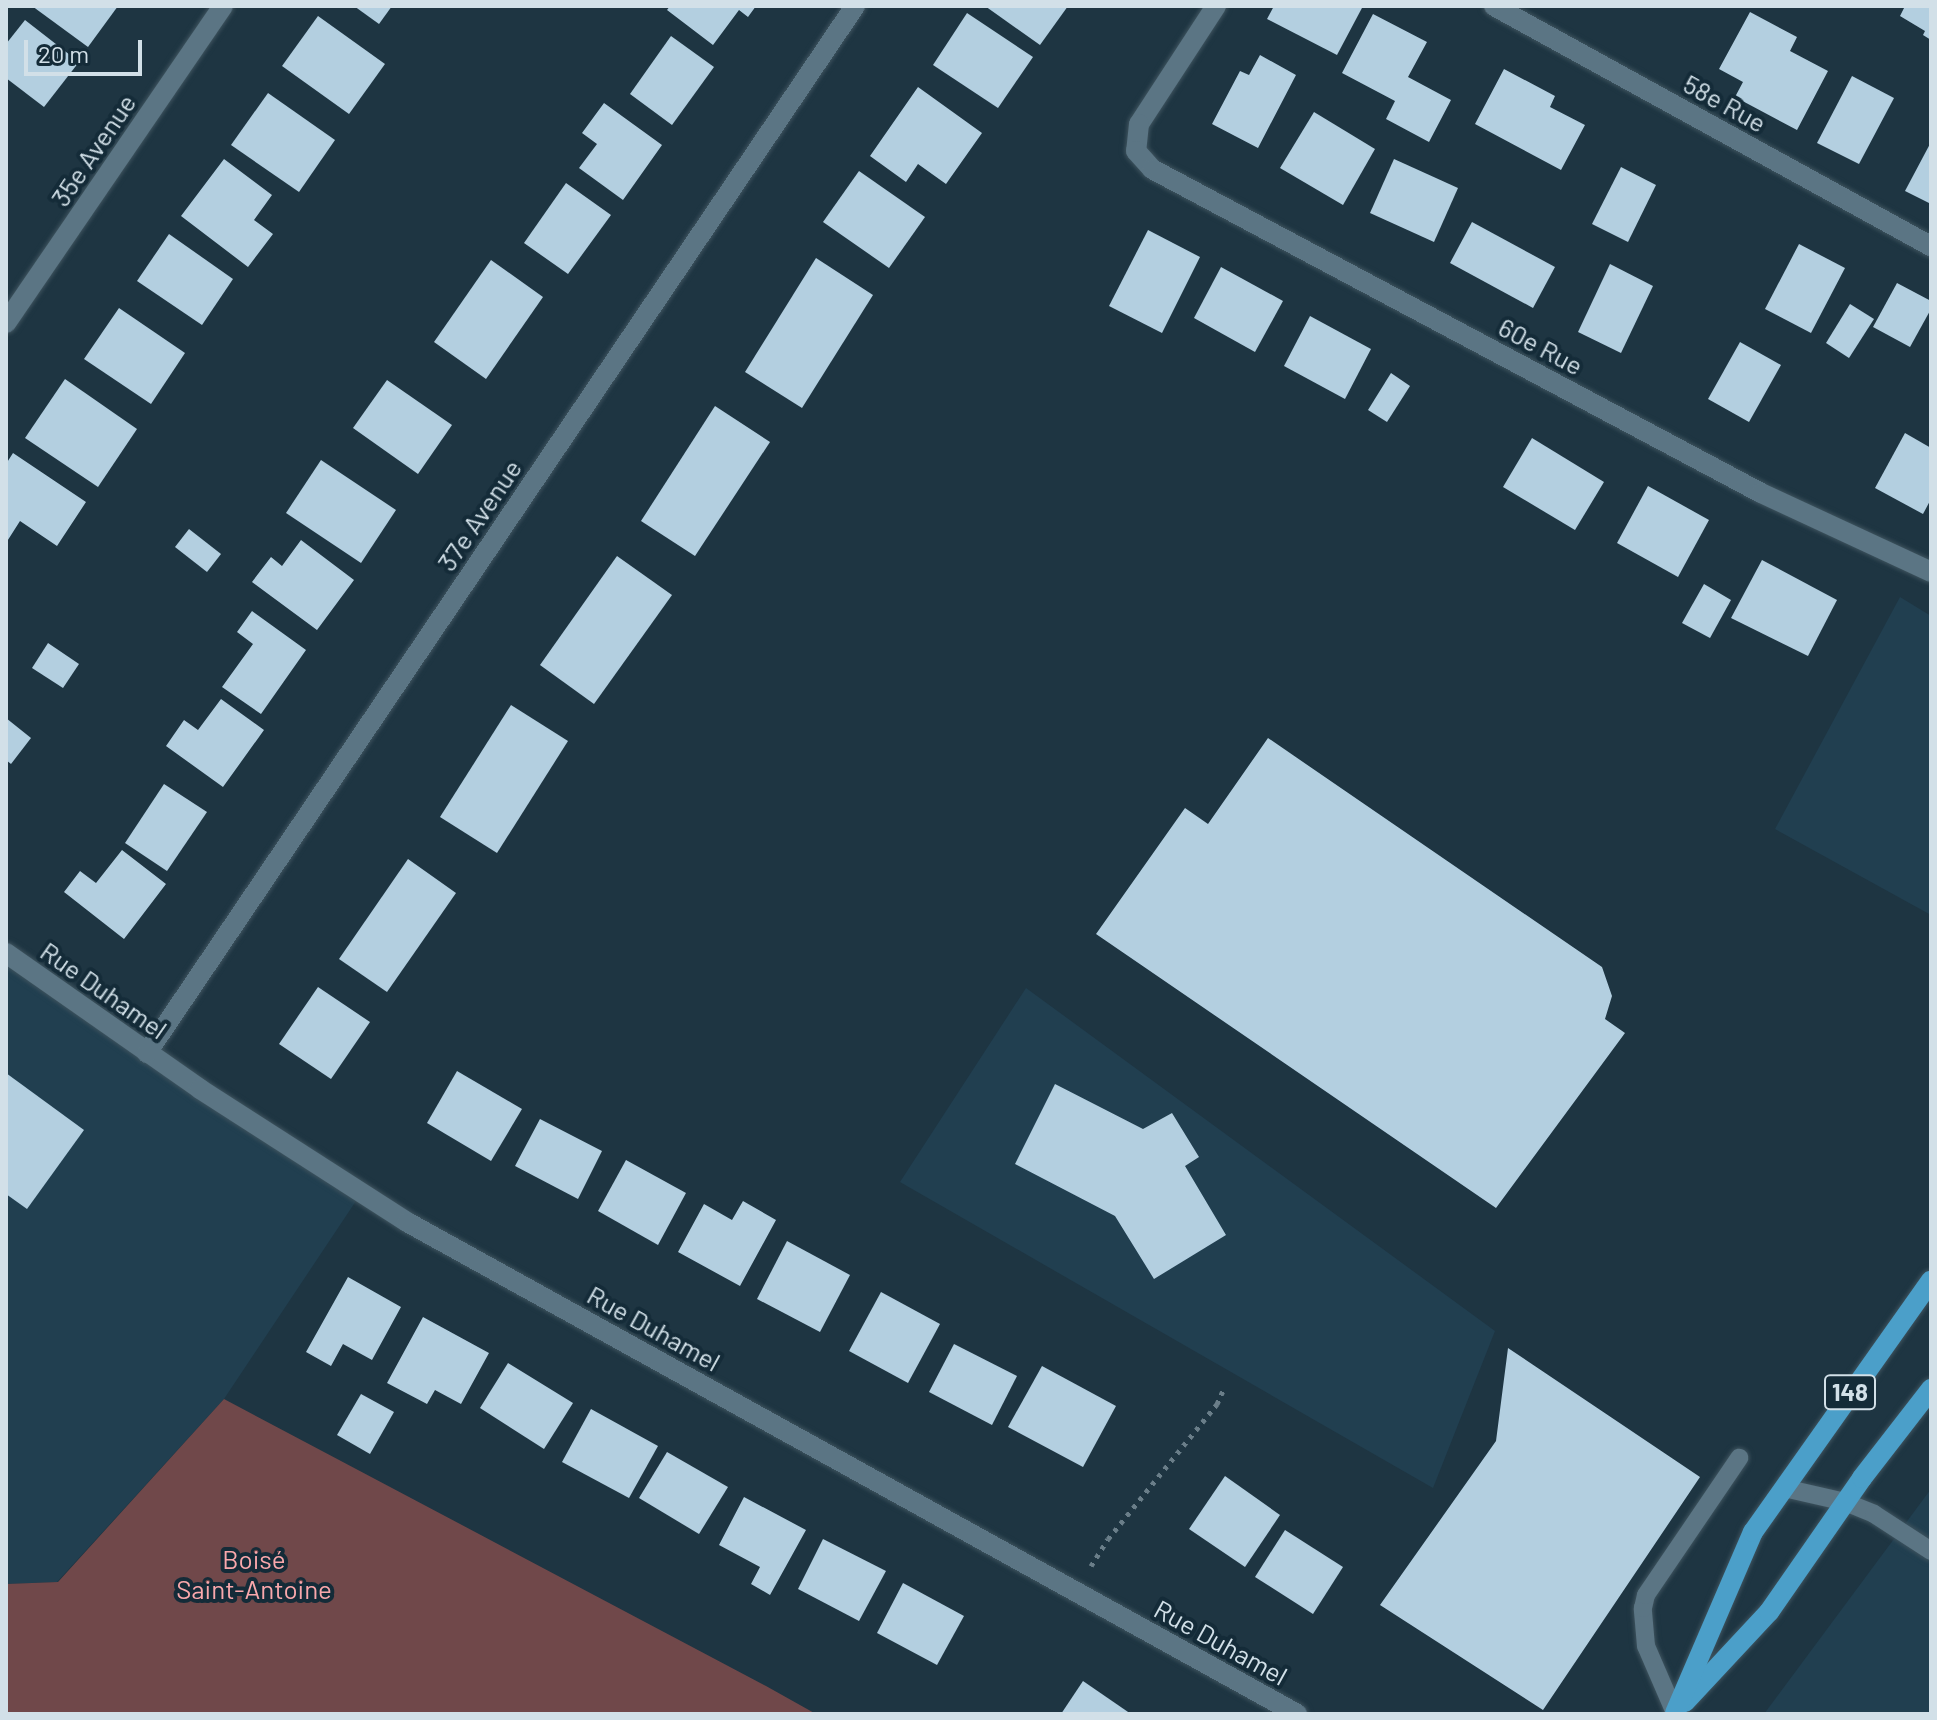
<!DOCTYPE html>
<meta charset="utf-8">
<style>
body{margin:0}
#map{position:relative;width:1937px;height:1720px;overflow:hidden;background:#1e3542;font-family:Barlow,sans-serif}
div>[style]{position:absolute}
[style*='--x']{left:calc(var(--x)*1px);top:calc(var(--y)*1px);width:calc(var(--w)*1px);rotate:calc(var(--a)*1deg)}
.built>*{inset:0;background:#213f50}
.green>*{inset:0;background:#70484a}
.building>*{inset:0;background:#b3cfe0}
.path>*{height:5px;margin-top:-2.5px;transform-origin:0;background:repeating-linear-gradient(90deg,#6a7e89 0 4px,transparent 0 10px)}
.roads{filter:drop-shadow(0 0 2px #3e535e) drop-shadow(0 0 2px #3e535e)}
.service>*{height:18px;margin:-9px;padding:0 9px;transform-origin:9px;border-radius:9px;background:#5b7584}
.minor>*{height:20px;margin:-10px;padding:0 10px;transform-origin:10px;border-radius:10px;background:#5b7584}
.primary>*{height:20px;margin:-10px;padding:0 10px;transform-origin:10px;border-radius:10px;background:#4b9fc9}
span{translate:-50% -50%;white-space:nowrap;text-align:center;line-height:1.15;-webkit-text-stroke:8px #142b38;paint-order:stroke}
.shield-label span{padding:2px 6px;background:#142b38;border:2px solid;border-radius:6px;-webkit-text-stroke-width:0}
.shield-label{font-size:24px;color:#d2e0e8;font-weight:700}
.street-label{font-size:26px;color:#d2e0e8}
.park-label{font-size:26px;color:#faa8ac}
.frame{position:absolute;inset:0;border:8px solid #d2e0e8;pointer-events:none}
.scale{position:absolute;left:24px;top:40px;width:118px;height:36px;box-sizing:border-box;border:4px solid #d2e0e8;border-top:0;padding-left:10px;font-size:24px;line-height:28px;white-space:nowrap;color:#d2e0e8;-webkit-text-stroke:6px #142b38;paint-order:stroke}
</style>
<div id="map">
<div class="built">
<div style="clip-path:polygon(1900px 597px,1931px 616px,1931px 915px,1775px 829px)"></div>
<div style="clip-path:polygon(6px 946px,362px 1192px,224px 1399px,57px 1582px,6px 1584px)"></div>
<div style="clip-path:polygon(1026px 988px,1495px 1331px,1433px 1488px,900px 1182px)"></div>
<div style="clip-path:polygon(1931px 1489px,1931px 1714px,1764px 1714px)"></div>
</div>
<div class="green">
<div style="clip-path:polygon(224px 1399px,766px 1686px,816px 1714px,6px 1714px,6px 1584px,58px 1582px)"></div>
</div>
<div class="building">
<div style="clip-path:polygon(32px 6px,118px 6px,88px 47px)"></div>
<div style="clip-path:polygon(354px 6px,392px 6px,379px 24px)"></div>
<div style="clip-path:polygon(670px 6px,756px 6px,748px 17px,739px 10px,713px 45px,667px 10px)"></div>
<div style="clip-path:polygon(985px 6px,1068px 6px,1040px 45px)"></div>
<div style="clip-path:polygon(1274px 6px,1363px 6px,1337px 55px,1267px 19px)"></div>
<div style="clip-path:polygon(1905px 6px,1931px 6px,1931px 40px,1923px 35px,1925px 31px,1900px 16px)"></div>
<div style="clip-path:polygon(1750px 12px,1797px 37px,1790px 51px,1828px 71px,1797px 130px,1735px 97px,1743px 82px,1719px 69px)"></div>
<div style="clip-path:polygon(967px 13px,1033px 57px,998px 108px,933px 65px)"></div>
<div style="clip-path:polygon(1373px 14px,1427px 42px,1408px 77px,1451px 100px,1429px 142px,1386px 119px,1395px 101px,1342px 73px)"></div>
<div style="clip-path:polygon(318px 16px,385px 64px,349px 114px,282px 66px)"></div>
<div style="clip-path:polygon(25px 20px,79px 62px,44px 107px,6px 78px,6px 44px)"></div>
<div style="clip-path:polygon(671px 36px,714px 67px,672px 125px,630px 94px)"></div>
<div style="clip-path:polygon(1260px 55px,1296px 75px,1258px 148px,1212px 124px,1240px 71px,1249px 75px)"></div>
<div style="clip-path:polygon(1504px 69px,1555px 96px,1550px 107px,1585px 125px,1561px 170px,1475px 124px)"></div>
<div style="clip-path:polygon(1852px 76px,1894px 98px,1859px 164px,1817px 143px)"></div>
<div style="clip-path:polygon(918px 87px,982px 133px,946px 184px,918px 164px,906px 182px,870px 156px)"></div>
<div style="clip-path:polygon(268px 93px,335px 140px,299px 192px,231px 145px)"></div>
<div style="clip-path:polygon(604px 103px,662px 145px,623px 200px,579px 168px,597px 144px,582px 133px)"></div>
<div style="clip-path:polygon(1314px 112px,1375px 149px,1343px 205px,1280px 168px)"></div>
<div style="clip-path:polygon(1931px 142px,1931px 204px,1905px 191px)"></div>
<div style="clip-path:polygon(224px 159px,272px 195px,254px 220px,273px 234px,248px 267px,181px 216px)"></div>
<div style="clip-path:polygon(1394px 159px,1458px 188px,1434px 242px,1370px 213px)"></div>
<div style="clip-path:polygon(1621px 167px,1656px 185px,1628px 242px,1592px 224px)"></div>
<div style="clip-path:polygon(859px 171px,925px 217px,889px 268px,823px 222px)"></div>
<div style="clip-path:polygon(566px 183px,611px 215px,568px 274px,524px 243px)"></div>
<div style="clip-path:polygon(1472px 222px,1555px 267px,1533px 308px,1450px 263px)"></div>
<div style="clip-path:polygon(1148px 230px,1200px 257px,1162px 333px,1109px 306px)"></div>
<div style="clip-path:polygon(169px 234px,233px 279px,202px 325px,137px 281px)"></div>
<div style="clip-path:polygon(1799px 244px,1845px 268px,1811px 333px,1765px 309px)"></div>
<div style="clip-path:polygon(816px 258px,873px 295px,802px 408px,745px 372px)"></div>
<div style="clip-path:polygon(491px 260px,543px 297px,486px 379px,434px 342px)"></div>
<div style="clip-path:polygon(1610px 264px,1653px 286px,1621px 353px,1578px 332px)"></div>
<div style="clip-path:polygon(1221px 267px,1283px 301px,1255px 352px,1194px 318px)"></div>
<div style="clip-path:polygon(1897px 283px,1931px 301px,1931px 309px,1910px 347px,1873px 327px)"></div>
<div style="clip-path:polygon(1850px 304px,1874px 319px,1849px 358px,1826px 343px)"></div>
<div style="clip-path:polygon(119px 308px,185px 353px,151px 404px,84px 359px)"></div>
<div style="clip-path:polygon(1310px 316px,1371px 349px,1345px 399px,1284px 366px)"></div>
<div style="clip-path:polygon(1740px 342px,1781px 365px,1749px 422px,1708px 399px)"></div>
<div style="clip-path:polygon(1391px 373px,1410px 386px,1387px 422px,1368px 410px)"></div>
<div style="clip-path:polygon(65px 379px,137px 429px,98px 487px,25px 438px)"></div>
<div style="clip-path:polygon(387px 380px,452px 425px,418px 474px,353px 428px)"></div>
<div style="clip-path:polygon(715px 406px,770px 442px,695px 556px,641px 521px)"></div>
<div style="clip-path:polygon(1905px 433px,1931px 448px,1931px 499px,1923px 514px,1875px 488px)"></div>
<div style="clip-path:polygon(1532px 438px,1604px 482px,1575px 530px,1503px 487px)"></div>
<div style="clip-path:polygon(13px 453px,86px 502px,57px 546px,20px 521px,6px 543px,6px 464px)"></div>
<div style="clip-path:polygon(321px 460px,396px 510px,361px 563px,286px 513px)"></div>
<div style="clip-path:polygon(1648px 486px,1709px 520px,1678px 577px,1617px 543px)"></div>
<div style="clip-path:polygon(189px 529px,221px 554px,207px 572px,175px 547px)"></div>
<div style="clip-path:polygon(301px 540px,354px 580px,317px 630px,252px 582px,271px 557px,282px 566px)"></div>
<div style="clip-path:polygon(617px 556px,672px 595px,594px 704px,540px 665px)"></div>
<div style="clip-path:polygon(1762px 560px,1837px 600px,1808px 656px,1731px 618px)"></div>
<div style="clip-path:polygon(1704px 584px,1731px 600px,1710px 638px,1682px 623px)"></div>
<div style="clip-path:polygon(252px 611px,306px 650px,261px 714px,222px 687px,253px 644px,237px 632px)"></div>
<div style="clip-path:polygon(48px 643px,79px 664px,63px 688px,32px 668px)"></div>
<div style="clip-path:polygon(221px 699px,264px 730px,223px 787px,166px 746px,184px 720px,198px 730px)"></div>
<div style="clip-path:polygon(511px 705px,568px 741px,497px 853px,440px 817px)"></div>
<div style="clip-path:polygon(6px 718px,31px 738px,11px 764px,6px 760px)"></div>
<div style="clip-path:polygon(1268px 738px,1602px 967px,1612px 996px,1605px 1019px,1625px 1033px,1496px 1208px,1096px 934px,1185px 808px,1208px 824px)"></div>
<div style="clip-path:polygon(164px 784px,207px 812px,167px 871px,125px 843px)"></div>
<div style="clip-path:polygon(122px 850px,166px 884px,124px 939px,64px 892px,80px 871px,96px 883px)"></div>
<div style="clip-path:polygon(408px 859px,456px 893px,387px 992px,339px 959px)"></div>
<div style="clip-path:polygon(318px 987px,370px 1022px,331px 1079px,279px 1044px)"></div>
<div style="clip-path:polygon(457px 1071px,522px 1109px,491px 1161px,427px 1123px)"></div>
<div style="clip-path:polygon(6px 1073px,84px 1130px,27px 1209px,6px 1194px)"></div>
<div style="clip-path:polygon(1055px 1084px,1143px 1129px,1172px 1113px,1199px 1157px,1185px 1166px,1226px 1235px,1154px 1279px,1115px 1216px,1015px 1164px)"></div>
<div style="clip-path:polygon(540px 1119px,602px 1151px,578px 1199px,515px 1166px)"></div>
<div style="clip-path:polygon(626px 1160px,686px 1193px,658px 1245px,598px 1211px)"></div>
<div style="clip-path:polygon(743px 1201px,776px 1220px,740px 1286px,678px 1252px,704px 1204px,732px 1220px)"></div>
<div style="clip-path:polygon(787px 1241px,850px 1275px,820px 1332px,757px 1299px)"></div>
<div style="clip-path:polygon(348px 1277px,401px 1307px,372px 1360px,343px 1344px,331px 1366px,306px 1352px)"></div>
<div style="clip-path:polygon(881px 1292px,940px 1324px,908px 1383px,849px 1351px)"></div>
<div style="clip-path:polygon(423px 1317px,489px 1353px,461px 1404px,435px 1390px,427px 1404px,387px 1383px)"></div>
<div style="clip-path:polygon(954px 1344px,1017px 1376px,992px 1425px,929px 1392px)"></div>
<div style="clip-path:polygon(1508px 1348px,1700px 1477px,1543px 1710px,1380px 1605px,1496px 1441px)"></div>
<div style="clip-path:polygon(508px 1363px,573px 1403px,544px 1449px,480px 1408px)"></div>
<div style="clip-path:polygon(1042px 1366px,1116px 1406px,1083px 1467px,1008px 1427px)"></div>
<div style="clip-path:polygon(361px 1394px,394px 1412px,370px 1454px,337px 1435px)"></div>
<div style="clip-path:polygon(591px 1409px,658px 1446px,629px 1498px,562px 1462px)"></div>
<div style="clip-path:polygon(667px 1452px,728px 1487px,699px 1534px,639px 1498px)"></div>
<div style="clip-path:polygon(1225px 1476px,1280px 1515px,1245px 1567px,1189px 1529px)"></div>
<div style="clip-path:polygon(744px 1497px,806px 1530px,770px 1595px,751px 1584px,760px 1567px,719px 1545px)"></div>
<div style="clip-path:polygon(1285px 1530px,1343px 1567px,1313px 1614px,1255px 1577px)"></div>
<div style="clip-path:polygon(823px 1539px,886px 1571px,859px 1621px,798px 1589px)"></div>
<div style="clip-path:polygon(903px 1583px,964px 1616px,937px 1665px,877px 1633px)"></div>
<div style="clip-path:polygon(1083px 1681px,1131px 1714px,1061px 1714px)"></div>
</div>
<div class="path">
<div style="--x:1091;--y:1566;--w:32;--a:-58"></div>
<div style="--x:1108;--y:1539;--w:174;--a:-51.1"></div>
<div style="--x:1217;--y:1404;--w:17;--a:-66"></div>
</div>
<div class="roads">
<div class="service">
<div style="--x:1784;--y:1488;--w:63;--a:12.9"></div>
<div style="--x:1845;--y:1502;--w:31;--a:22"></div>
<div style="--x:1874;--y:1514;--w:68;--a:33"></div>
<div style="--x:1675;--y:1713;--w:73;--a:-113.4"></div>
<div style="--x:1646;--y:1646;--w:38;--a:-95"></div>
<div style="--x:1643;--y:1608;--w:13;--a:-77"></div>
<div style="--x:1646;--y:1595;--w:166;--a:-55.8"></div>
</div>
<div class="minor">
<div style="--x:1216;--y:6;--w:141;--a:123.1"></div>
<div style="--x:1139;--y:124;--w:27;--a:96"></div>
<div style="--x:1136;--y:151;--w:24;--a:48"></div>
<div style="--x:1152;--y:169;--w:690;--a:28.01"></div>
<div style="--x:1761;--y:493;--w:187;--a:24.9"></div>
<div style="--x:1494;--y:6;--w:499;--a:28.8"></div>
<div style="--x:6;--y:323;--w:384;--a:-55.6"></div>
<div style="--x:6;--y:953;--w:237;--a:35"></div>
<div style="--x:200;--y:1089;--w:246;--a:32.7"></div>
<div style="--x:407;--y:1222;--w:1017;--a:28.93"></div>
<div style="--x:147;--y:1053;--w:1264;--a:-55.93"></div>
</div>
<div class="primary">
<div style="--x:1685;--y:1702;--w:123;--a:-47"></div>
<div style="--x:1769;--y:1612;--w:163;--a:-55.2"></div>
<div style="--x:1862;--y:1478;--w:113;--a:-52.2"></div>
<div style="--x:1675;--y:1713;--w:197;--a:-66.7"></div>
<div style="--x:1753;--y:1532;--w:308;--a:-54.7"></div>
</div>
</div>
<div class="shield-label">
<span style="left:1850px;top:1392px">148</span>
</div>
<div class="street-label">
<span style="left:1725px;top:103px;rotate:29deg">58e Rue</span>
<span style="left:93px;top:150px;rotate:-56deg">35e Avenue</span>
<span style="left:1541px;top:346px;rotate:28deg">60e Rue</span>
<span style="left:479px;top:515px;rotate:-56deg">37e Avenue</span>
<span style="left:104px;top:990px;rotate:35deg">Rue Duhamel</span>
<span style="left:654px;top:1328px;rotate:29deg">Rue Duhamel</span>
<span style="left:1221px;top:1642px;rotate:29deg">Rue Duhamel</span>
</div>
<div class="park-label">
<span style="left:254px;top:1574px">Boisé<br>Saint-Antoine</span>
</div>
<div class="frame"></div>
<div class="scale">20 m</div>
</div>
